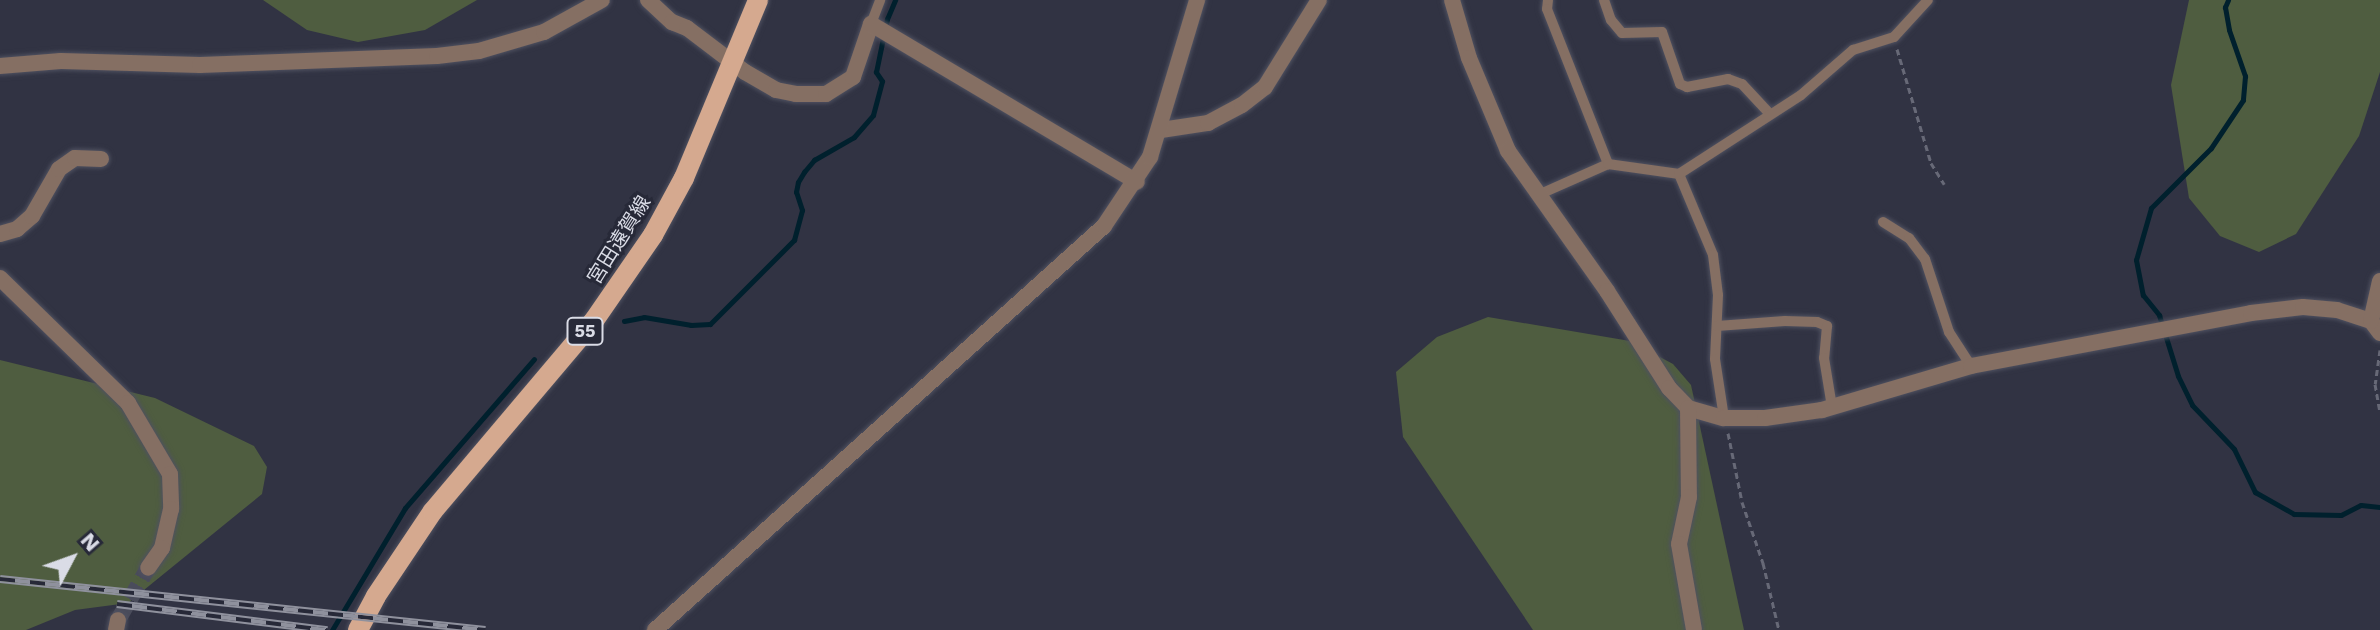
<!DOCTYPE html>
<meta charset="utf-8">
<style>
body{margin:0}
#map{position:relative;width:2380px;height:630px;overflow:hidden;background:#313343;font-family:"Work Sans","Noto Sans JP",sans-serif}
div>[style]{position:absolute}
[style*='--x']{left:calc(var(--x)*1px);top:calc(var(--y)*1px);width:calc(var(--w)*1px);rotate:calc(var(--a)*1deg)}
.green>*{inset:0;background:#4f5d40}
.stream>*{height:5px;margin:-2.5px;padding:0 2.5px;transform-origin:2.5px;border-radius:2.5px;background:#00202d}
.minor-tunnel>*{height:16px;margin-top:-8px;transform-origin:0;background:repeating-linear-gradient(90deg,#4a4c5b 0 16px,transparent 0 24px)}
.path>*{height:3px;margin-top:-1.5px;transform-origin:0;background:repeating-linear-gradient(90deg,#676977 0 6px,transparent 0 10px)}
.roads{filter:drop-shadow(0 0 2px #4f5160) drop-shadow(0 0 2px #4f5160)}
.service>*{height:10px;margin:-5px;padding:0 5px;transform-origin:5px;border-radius:5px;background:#856f63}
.minor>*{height:16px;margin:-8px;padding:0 8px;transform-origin:8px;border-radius:8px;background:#856f63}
.tertiary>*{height:16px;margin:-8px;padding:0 8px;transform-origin:8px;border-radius:8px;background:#856f63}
.primary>*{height:20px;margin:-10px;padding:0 10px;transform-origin:10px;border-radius:10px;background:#d5a98f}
.rail>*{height:8px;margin-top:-4px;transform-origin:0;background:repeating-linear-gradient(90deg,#272938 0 15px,#8f919d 0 30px);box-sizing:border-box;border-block:2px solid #8f919d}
span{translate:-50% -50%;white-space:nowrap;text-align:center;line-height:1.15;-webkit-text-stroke:6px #272938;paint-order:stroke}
.shield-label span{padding:2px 6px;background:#272938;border:2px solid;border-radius:6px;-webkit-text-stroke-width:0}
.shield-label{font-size:18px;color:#dadce6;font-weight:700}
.street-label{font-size:20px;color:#dadce6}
.north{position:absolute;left:32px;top:518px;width:80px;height:80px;-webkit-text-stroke:6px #272938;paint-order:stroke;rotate:49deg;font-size:22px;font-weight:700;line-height:32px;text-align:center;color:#dadce6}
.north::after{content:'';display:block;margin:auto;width:28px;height:36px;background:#dadce6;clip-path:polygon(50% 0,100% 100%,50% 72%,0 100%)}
</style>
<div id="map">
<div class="green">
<div style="clip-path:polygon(263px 0,477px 0,425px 30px,358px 42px,307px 30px)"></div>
<div style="clip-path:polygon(2189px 0,2380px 0,2380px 72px,2359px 136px,2296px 234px,2259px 252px,2220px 236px,2189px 198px,2171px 85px)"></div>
<div style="clip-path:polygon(1488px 317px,1630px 341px,1673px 364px,1691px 385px,1744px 630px,1533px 630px,1403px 437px,1396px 372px,1437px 337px)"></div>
<div style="clip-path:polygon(0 360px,155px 398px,254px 446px,267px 467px,262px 494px,128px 603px,75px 610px,26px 630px,0 630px)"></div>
</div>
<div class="stream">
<div style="--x:2228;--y:0;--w:8;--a:113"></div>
<div style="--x:2225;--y:7;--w:23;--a:80"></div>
<div style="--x:2229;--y:30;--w:49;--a:70.8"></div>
<div style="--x:2245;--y:76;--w:24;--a:95"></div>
<div style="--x:2243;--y:100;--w:58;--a:123.7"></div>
<div style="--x:2211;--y:148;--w:85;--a:135"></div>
<div style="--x:2151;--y:208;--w:54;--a:106.1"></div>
<div style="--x:2136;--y:260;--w:36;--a:79"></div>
<div style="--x:2143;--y:295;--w:26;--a:51"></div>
<div style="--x:2159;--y:315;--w:64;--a:72.7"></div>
<div style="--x:2178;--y:376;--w:32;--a:64"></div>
<div style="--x:2192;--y:405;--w:61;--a:46.3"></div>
<div style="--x:2234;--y:449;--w:48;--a:64"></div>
<div style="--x:2255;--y:492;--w:45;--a:29.4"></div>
<div style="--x:2294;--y:514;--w:47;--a:1.2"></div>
<div style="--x:2341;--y:515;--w:22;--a:-27"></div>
<div style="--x:2361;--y:505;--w:19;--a:6"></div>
<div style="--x:624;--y:321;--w:20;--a:-11"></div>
<div style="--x:644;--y:317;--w:48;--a:9.7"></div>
<div style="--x:691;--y:325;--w:19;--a:-3"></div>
<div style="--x:710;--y:324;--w:119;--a:-45"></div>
<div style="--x:794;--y:240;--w:31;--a:-75"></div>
<div style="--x:802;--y:210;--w:19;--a:-108"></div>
<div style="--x:796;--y:192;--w:10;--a:-79"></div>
<div style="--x:798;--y:182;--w:12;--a:-59"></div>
<div style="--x:804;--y:172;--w:16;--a:-50"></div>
<div style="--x:814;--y:160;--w:46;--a:-29.9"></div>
<div style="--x:854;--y:137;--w:29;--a:-49"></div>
<div style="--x:873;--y:115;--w:35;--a:-75"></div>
<div style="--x:882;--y:81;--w:11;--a:-124"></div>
<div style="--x:876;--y:72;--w:54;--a:-78.3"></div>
<div style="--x:887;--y:19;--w:21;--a:-67"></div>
<div style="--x:332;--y:630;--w:142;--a:-59.1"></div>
<div style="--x:405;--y:508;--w:197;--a:-49.1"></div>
</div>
<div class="minor-tunnel">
<div style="--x:118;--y:620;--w:60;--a:-60"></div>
</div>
<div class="path">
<div style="--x:1897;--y:49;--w:119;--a:73.4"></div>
<div style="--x:1931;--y:163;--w:25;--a:58"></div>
<div style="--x:2380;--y:350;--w:34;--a:98"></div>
<div style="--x:2375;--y:384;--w:27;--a:80"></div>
<div style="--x:1728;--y:433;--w:70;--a:78.5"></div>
<div style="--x:1742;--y:502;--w:65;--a:71"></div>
<div style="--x:1763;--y:563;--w:69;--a:76.6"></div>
</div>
<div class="roads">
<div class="service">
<div style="--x:1548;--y:0;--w:9;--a:96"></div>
<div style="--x:1547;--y:9;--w:167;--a:68.5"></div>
<div style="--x:1604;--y:0;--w:21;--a:71"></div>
<div style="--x:1611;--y:20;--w:17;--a:50"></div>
<div style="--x:1622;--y:33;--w:40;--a:-1.4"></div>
<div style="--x:1662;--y:32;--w:55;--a:70.9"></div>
<div style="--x:1680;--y:84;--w:8;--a:23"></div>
<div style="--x:1687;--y:87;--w:42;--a:-11"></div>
<div style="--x:1728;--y:79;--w:15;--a:20"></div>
<div style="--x:1742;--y:84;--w:41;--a:47"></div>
<div style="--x:871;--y:24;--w:26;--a:-69"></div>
<div style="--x:1679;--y:174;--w:88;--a:67.2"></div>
<div style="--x:1713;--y:255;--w:40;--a:82.9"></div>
<div style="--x:1718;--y:295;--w:64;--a:92.7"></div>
<div style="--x:1715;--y:359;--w:60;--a:81.3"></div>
<div style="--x:1538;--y:195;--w:77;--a:-23.9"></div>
<div style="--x:1608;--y:164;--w:72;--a:8"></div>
<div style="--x:1679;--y:174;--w:145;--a:-32.9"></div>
<div style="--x:1801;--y:95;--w:69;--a:-40.9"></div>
<div style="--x:1853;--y:50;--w:43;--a:-17.6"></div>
<div style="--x:1894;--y:37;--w:50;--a:-47.4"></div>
<div style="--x:1883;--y:222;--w:31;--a:32"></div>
<div style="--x:1909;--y:238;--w:26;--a:53"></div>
<div style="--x:1925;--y:259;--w:77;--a:71.8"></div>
<div style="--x:1949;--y:332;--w:40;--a:57.1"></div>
<div style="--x:1717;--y:326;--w:68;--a:-4.2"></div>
<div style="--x:1785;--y:321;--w:32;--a:2"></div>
<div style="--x:1817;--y:322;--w:11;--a:22"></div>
<div style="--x:1827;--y:326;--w:32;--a:95"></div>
<div style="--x:1824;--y:358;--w:50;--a:80.7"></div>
</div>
<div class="minor">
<div style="--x:648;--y:0;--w:33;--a:43"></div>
<div style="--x:672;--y:22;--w:16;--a:22"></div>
<div style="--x:687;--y:28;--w:73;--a:37.2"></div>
<div style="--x:745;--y:72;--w:36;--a:30"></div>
<div style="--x:776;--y:90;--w:20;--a:11"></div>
<div style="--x:796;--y:94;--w:30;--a:0"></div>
<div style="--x:826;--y:94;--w:32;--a:-32"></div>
<div style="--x:853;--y:77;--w:56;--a:-71.2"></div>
<div style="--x:871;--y:24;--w:309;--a:30.7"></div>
<div style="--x:1452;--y:0;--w:60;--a:73.7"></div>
<div style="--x:1469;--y:58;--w:101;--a:67.2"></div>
<div style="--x:1508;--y:151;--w:171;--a:54.7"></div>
<div style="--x:1607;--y:291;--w:115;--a:57.4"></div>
<div style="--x:1669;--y:388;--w:28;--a:46"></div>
<div style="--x:1688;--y:408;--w:37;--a:16"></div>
<div style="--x:1724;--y:418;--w:41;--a:0"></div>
<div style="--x:1765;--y:418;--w:58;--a:-8"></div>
<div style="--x:1822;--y:410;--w:155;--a:-16.5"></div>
<div style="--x:1971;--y:366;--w:285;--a:-10.7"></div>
<div style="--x:2251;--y:313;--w:52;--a:-6.6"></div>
<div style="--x:2303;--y:307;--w:34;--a:5"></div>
<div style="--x:2337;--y:310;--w:36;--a:18"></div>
<div style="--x:2371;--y:321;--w:15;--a:53"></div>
<div style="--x:0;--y:66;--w:61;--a:-4.7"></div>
<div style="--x:61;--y:61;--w:139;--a:1.6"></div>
<div style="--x:200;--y:65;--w:237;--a:-2.2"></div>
<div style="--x:437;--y:56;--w:42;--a:-6.8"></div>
<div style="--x:479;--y:51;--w:68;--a:-16.3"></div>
<div style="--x:544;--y:32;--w:66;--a:-28.9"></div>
<div style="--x:1161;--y:130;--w:48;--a:-8.5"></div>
<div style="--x:1208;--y:123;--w:38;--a:-28"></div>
<div style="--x:1242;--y:105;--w:29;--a:-38"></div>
<div style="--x:1265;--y:87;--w:102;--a:-58.2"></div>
<div style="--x:0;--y:234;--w:18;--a:-16"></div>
<div style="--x:17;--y:229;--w:20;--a:-41"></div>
<div style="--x:32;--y:216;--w:54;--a:-60.1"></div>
<div style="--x:59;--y:169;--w:19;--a:-35"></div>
<div style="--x:75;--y:158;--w:26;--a:2"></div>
<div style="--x:0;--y:278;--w:179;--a:44.3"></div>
<div style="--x:128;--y:403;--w:82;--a:59.4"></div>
<div style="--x:170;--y:474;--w:35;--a:88"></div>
<div style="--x:171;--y:509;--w:40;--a:103"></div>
<div style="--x:162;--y:548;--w:24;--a:125"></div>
<div style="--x:2371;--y:321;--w:41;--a:-77.3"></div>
<div style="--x:1688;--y:408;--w:89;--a:89.4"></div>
<div style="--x:1689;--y:497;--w:48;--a:102"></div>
<div style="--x:1679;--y:544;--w:87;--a:80.1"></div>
<div style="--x:116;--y:630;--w:10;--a:-79"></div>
</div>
<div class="tertiary">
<div style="--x:655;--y:630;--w:604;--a:-41.98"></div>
<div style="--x:1104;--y:226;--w:83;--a:-56.3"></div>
<div style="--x:1150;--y:157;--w:164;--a:-73.3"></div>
</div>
<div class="primary">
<div style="--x:358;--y:630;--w:38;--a:-62"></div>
<div style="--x:376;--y:596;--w:102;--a:-56.2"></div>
<div style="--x:433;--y:511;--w:248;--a:-49.8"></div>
<div style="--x:593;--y:322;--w:106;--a:-55.4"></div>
<div style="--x:653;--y:235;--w:65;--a:-61.5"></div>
<div style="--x:684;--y:178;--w:193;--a:-67.4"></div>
</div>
</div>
<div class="rail">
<div style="--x:0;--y:579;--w:488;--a:6"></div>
<div style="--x:117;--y:604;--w:212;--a:7.1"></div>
</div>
<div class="shield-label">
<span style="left:585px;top:331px">55</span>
</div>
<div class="street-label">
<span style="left:619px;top:240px;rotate:-58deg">宮田遠賀線</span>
</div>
<div class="north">N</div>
</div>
